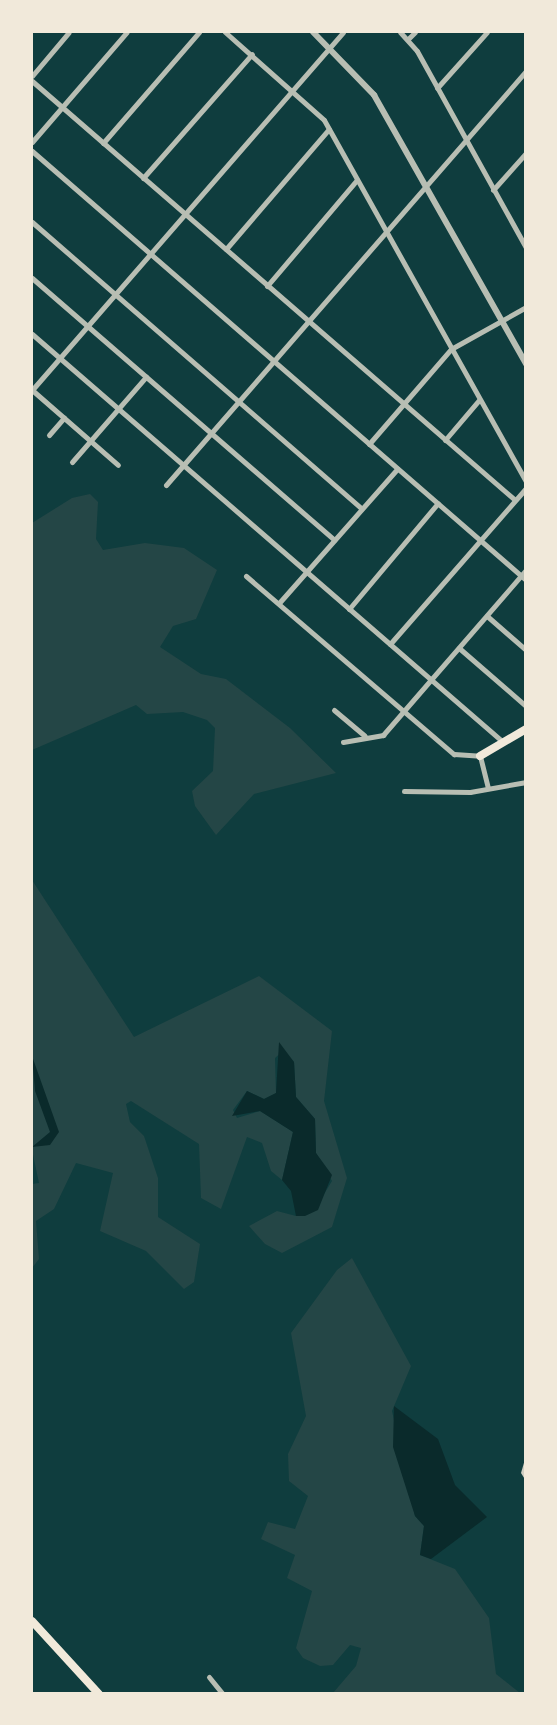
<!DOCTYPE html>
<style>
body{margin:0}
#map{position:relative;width:557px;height:1725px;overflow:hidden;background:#0f3d3e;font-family:Signika,sans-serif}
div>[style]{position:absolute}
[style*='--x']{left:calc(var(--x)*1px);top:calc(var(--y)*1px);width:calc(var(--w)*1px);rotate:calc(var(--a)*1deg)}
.green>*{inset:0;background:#244646}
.water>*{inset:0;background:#0a2a2b}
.building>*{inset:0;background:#cfcfc3}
.minor>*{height:5px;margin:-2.5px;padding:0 2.5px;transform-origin:2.5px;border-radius:2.5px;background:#b8beb3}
.tertiary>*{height:6px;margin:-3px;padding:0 3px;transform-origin:3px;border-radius:3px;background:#b8beb3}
.primary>*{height:8px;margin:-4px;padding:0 4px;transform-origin:4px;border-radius:4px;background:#f1e9da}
span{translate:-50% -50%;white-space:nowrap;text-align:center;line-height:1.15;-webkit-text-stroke:5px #f1e9da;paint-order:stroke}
.frame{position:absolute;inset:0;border:33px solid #f1e9da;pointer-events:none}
</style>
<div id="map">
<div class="green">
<div style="clip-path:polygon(90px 494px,98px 502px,96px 539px,103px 550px,145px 543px,184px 548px,217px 570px,196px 619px,173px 626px,160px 647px,201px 674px,226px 679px,290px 728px,336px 773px,254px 794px,216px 835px,195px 806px,192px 791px,213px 771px,215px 728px,207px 720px,183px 712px,147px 714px,136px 705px,32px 750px,32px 523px,72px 498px)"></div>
<div style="clip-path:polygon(32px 880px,134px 1037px,259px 976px,332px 1031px,324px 1101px,347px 1178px,332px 1227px,282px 1253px,265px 1244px,249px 1226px,277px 1211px,296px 1216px,324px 1194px,332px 1181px,316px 1153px,315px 1119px,296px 1097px,294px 1062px,283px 1051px,275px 1058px,276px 1093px,264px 1099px,247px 1091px,233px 1110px,237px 1118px,260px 1111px,293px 1132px,282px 1180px,271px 1171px,262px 1143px,247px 1137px,221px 1209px,201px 1198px,199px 1144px,131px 1101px,126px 1104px,130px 1122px,144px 1136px,158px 1178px,158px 1217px,200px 1244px,194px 1282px,184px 1289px,146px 1251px,100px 1231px,113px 1173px,76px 1163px,54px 1209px,36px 1221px,39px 1259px,32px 1268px,32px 1184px,39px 1183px,32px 1150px)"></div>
<div style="clip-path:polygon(352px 1258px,411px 1366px,392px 1411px,415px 1516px,424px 1526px,420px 1555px,455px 1569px,489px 1618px,496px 1674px,520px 1693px,333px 1693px,356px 1666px,361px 1648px,350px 1645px,333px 1665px,320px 1666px,303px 1658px,296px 1648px,312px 1591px,287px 1578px,295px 1555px,261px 1539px,268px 1522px,295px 1529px,308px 1496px,289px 1481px,288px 1454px,306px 1416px,291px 1333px,337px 1270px)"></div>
</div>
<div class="water">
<div style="clip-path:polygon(279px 1042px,294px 1062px,296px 1097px,315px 1119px,316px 1153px,332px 1175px,318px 1210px,305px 1216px,296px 1216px,291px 1191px,282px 1180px,293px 1132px,260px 1111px,232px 1116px,247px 1091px,264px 1099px,276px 1093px)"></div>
<div style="clip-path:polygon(32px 1056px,59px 1132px,50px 1145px,32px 1147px,50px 1132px,35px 1091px)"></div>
<div style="clip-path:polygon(394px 1406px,438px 1439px,455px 1485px,487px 1517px,431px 1559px,420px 1555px,424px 1526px,415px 1516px,393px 1447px)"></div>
</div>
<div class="building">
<div style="clip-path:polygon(526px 1456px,526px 1481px,521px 1473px)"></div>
</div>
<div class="minor">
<div style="--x:225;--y:32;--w:132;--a:41.6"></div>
<div style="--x:324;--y:120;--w:415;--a:60.8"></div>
<div style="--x:400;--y:32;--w:25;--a:48"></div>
<div style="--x:417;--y:51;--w:225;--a:61"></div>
<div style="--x:408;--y:39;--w:10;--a:-45"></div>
<div style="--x:32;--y:76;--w:57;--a:-49.9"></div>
<div style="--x:32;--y:81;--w:639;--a:40.94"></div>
<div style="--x:437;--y:88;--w:75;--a:-48.2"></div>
<div style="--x:32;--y:142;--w:145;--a:-49.2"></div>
<div style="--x:103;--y:143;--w:147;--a:-49.1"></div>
<div style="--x:32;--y:151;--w:654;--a:40.97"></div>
<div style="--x:143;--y:178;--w:165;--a:-48.7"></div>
<div style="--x:493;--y:190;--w:50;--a:-48.3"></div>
<div style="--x:32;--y:222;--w:436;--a:41"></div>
<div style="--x:226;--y:249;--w:158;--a:-49.4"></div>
<div style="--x:32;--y:278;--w:400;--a:40.9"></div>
<div style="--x:267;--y:286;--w:139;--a:-49.7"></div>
<div style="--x:32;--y:334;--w:623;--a:40.9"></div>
<div style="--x:32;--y:390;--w:474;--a:-49"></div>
<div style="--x:32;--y:390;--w:114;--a:41.1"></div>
<div style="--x:49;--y:435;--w:23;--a:-49"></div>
<div style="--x:445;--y:440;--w:52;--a:-49.6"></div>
<div style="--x:369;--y:444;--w:125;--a:-49.2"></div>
<div style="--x:451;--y:349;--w:86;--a:-29.2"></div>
<div style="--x:72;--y:462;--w:113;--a:-49"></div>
<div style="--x:166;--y:485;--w:549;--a:-48.99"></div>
<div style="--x:246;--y:576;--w:274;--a:40.6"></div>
<div style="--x:454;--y:754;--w:26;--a:4"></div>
<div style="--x:480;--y:756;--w:32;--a:76"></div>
<div style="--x:279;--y:603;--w:179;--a:-48.6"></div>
<div style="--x:349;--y:609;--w:138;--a:-50"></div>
<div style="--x:487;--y:616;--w:52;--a:41.1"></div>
<div style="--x:390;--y:644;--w:207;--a:-48.9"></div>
<div style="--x:459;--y:648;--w:89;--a:40.9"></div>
<div style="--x:334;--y:710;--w:40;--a:40"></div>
<div style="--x:343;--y:742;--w:41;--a:-9.9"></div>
<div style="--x:383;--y:735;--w:218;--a:-49.1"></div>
<div style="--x:404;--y:791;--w:66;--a:0.9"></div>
<div style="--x:470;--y:792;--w:57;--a:-10.1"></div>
<div style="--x:526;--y:1137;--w:17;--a:90"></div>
<div style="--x:209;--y:1677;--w:22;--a:51"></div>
</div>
<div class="tertiary">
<div style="--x:313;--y:32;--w:88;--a:45.9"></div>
<div style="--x:374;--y:95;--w:309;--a:60.5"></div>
</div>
<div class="primary">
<div style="--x:480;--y:756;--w:53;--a:-30.4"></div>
<div style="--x:32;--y:1621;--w:99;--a:47.5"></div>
</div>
<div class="frame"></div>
</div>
